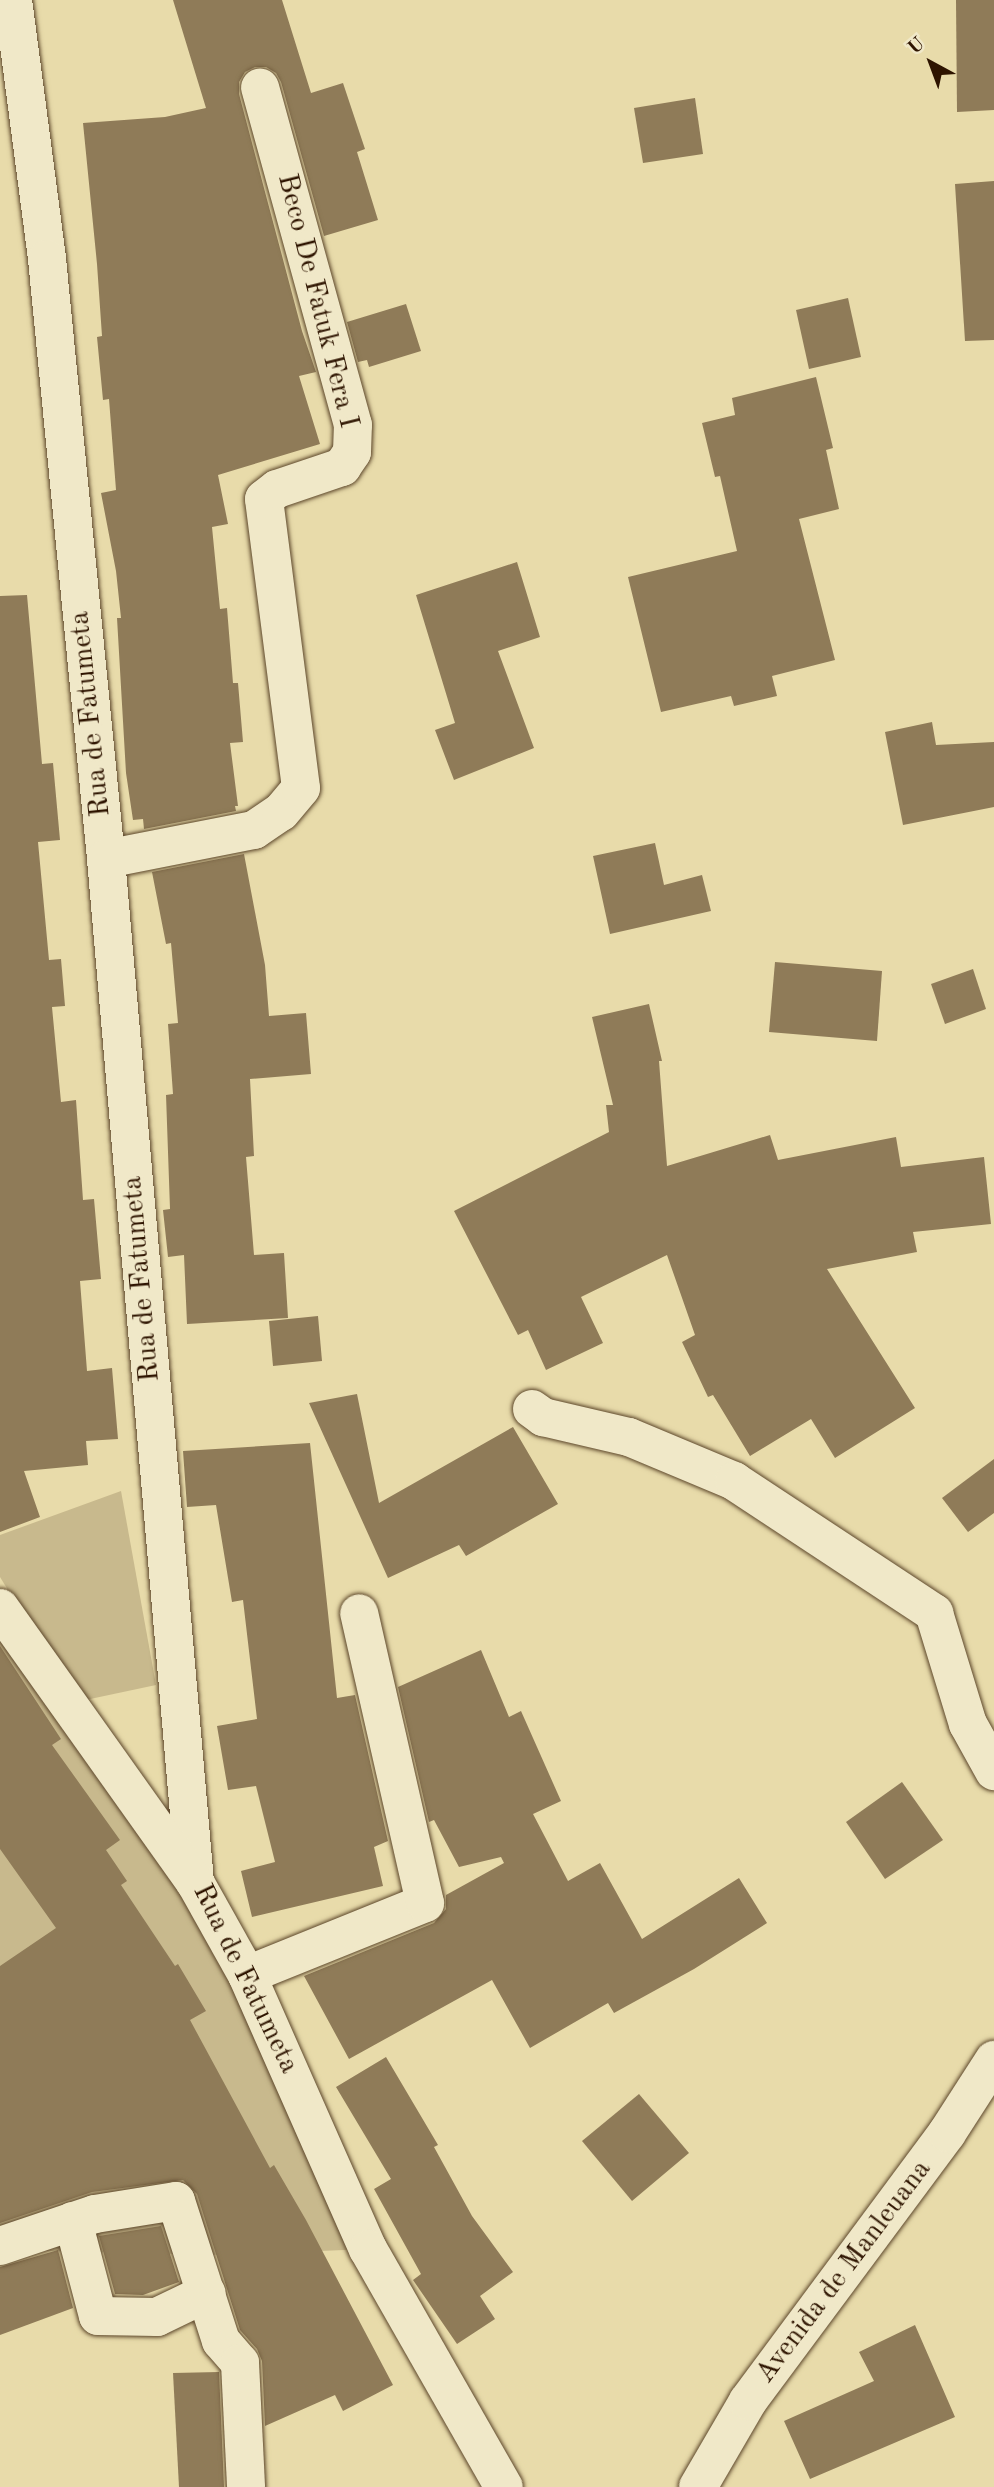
<!DOCTYPE html>
<style>
body{margin:0}
#map{position:relative;width:994px;height:2487px;overflow:hidden;background:#e8dbaa;font-family:"Old Standard TT",serif}
div>[style]{position:absolute}
[style*='--x']{left:calc(var(--x)*1px);top:calc(var(--y)*1px);width:calc(var(--w)*1px);rotate:calc(var(--a)*1deg)}
.green>*{inset:0;background:#c8b98d}
.building>*{inset:0;background:#8f7b58}
.roads{filter:drop-shadow(0 0 2px #5c462a) drop-shadow(0 0 2px #5c462a)}
.minor>*{height:38px;margin:-19px;padding:0 19px;transform-origin:19px;border-radius:19px;background:#f0e8c8}
span{translate:-50% -50%;white-space:nowrap;text-align:center;line-height:1.15;-webkit-text-stroke:5px #f0e8c8;paint-order:stroke}
.street-label{font-size:28px;color:#2e1400}
.north{position:absolute;left:896px;top:28px;width:70px;height:70px;-webkit-text-stroke:5px #f0e8c8;paint-order:stroke;rotate:319deg;font-size:19px;font-weight:700;line-height:28px;text-align:center;color:#2e1400}
.north::after{content:'';display:block;margin:auto;width:24px;height:32px;background:#2e1400;clip-path:polygon(50% 0,100% 100%,50% 72%,0 100%)}
</style>
<div id="map">
<div class="green">
<div style="clip-path:polygon(121px 1491px,156px 1685px,76px 1702px,0 1577px,0 1535px)"></div>
<div style="clip-path:polygon(0 1608px,195px 1882px,368px 2249px,226px 2255px,0 2250px)"></div>
</div>
<div class="building">
<div style="clip-path:polygon(173px 0,282px 0,311px 93px,343px 83px,365px 149px,357px 152px,378px 220px,324px 236px,281px 82px,276px 73px,266px 67px,255px 67px,245px 72px,239px 82px,239px 94px,302px 331px,316px 372px,299px 376px,320px 444px,218px 475px,228px 524px,212px 527px,220px 609px,227px 608px,233px 683px,238px 683px,243px 742px,230px 743px,238px 806px,235px 806px,236px 811px,144px 829px,143px 819px,133px 820px,126px 773px,117px 618px,121px 618px,116px 571px,101px 493px,116px 490px,109px 399px,103px 400px,97px 337px,102px 336px,97px 264px,83px 123px,165px 117px,206px 108px)"></div>
<div style="clip-path:polygon(956px 0,994px 0,994px 110px,957px 112px)"></div>
<div style="clip-path:polygon(695px 98px,703px 154px,643px 163px,634px 108px)"></div>
<div style="clip-path:polygon(994px 181px,994px 340px,965px 341px,955px 184px)"></div>
<div style="clip-path:polygon(848px 298px,861px 357px,809px 369px,796px 310px)"></div>
<div style="clip-path:polygon(406px 304px,421px 351px,369px 367px,367px 360px,358px 362px,347px 322px)"></div>
<div style="clip-path:polygon(816px 377px,833px 448px,826px 450px,839px 509px,799px 519px,835px 660px,772px 676px,777px 696px,734px 706px,731px 696px,661px 712px,628px 577px,737px 551px,720px 476px,715px 477px,702px 423px,735px 415px,732px 398px)"></div>
<div style="clip-path:polygon(517px 562px,540px 637px,498px 651px,534px 748px,454px 780px,435px 730px,455px 723px,416px 595px)"></div>
<div style="clip-path:polygon(27px 595px,42px 764px,53px 763px,60px 840px,38px 842px,49px 960px,61px 959px,65px 1006px,52px 1007px,61px 1102px,76px 1100px,83px 1200px,94px 1199px,101px 1279px,80px 1281px,87px 1371px,112px 1368px,118px 1439px,86px 1441px,88px 1465px,24px 1471px,40px 1517px,0 1532px,0 596px)"></div>
<div style="clip-path:polygon(932px 722px,936px 745px,994px 742px,994px 807px,903px 825px,885px 732px)"></div>
<div style="clip-path:polygon(655px 843px,664px 885px,702px 875px,711px 911px,610px 934px,593px 856px)"></div>
<div style="clip-path:polygon(244px 854px,265px 965px,269px 1016px,306px 1013px,311px 1074px,250px 1079px,254px 1156px,246px 1157px,254px 1255px,284px 1253px,288px 1318px,187px 1324px,184px 1255px,168px 1257px,163px 1210px,170px 1209px,166px 1095px,173px 1094px,168px 1024px,178px 1023px,171px 943px,166px 944px,152px 872px)"></div>
<div style="clip-path:polygon(775px 962px,882px 971px,877px 1041px,769px 1032px)"></div>
<div style="clip-path:polygon(973px 969px,986px 1009px,945px 1024px,931px 984px)"></div>
<div style="clip-path:polygon(649px 1004px,662px 1061px,659px 1061px,667px 1166px,770px 1135px,778px 1160px,896px 1137px,901px 1167px,984px 1157px,991px 1224px,913px 1232px,917px 1252px,827px 1269px,915px 1408px,835px 1458px,811px 1419px,750px 1456px,713px 1395px,708px 1397px,682px 1342px,695px 1335px,667px 1255px,581px 1297px,603px 1343px,546px 1370px,528px 1330px,518px 1335px,454px 1211px,609px 1132px,606px 1105px,613px 1105px,592px 1017px)"></div>
<div style="clip-path:polygon(318px 1316px,322px 1361px,273px 1366px,269px 1321px)"></div>
<div style="clip-path:polygon(357px 1394px,379px 1503px,513px 1427px,558px 1504px,466px 1556px,459px 1545px,388px 1578px,309px 1403px)"></div>
<div style="clip-path:polygon(310px 1443px,337px 1698px,355px 1695px,388px 1841px,374px 1847px,383px 1886px,252px 1917px,241px 1871px,275px 1862px,256px 1786px,228px 1790px,217px 1726px,257px 1719px,243px 1600px,232px 1602px,216px 1505px,187px 1507px,183px 1451px)"></div>
<div style="clip-path:polygon(994px 1459px,994px 1513px,968px 1532px,942px 1498px)"></div>
<div style="clip-path:polygon(0 1646px,61px 1739px,52px 1745px,120px 1840px,106px 1850px,127px 1881px,121px 1885px,175px 1966px,178px 1964px,206px 2011px,190px 2020px,270px 2168px,274px 2165px,306px 2220px,393px 2385px,343px 2411px,335px 2395px,265px 2426px,262px 2361px,257px 2349px,240px 2330px,197px 2194px,183px 2180px,92px 2192px,0 2223px,0 1966px,56px 1928px,0 1849px)"></div>
<div style="clip-path:polygon(481px 1650px,509px 1717px,521px 1711px,561px 1801px,533px 1814px,568px 1881px,600px 1863px,642px 1939px,739px 1878px,767px 1923px,694px 1969px,614px 2013px,608px 2003px,530px 2048px,492px 1980px,349px 2059px,304px 1976px,434px 1923px,446px 1909px,446px 1895px,504px 1863px,501px 1857px,459px 1867px,434px 1820px,429px 1822px,398px 1687px)"></div>
<div style="clip-path:polygon(902px 1782px,943px 1840px,885px 1879px,846px 1822px)"></div>
<div style="clip-path:polygon(386px 2057px,438px 2145px,434px 2147px,472px 2216px,513px 2272px,480px 2296px,495px 2319px,457px 2344px,413px 2280px,421px 2274px,374px 2189px,391px 2179px,336px 2087px)"></div>
<div style="clip-path:polygon(639px 2094px,689px 2153px,632px 2201px,582px 2141px)"></div>
<div style="clip-path:polygon(161px 2226px,179px 2282px,143px 2295px,115px 2294px,99px 2236px)"></div>
<div style="clip-path:polygon(58px 2250px,73px 2308px,0 2335px,0 2267px)"></div>
<div style="clip-path:polygon(915px 2325px,955px 2417px,810px 2479px,784px 2421px,874px 2381px,859px 2352px)"></div>
<div style="clip-path:polygon(219px 2372px,224px 2487px,179px 2487px,173px 2373px)"></div>
</div>
<div class="roads">
<div class="minor">
<div style="--x:13;--y:0;--w:261;--a:82.5"></div>
<div style="--x:47;--y:259;--w:603;--a:84.38"></div>
<div style="--x:106;--y:859;--w:1027;--a:85.03"></div>
<div style="--x:195;--y:1882;--w:107;--a:60.8"></div>
<div style="--x:247;--y:1975;--w:300;--a:66.2"></div>
<div style="--x:368;--y:2249;--w:274;--a:60.3"></div>
<div style="--x:106;--y:859;--w:151;--a:-11.1"></div>
<div style="--x:254;--y:830;--w:32;--a:-34"></div>
<div style="--x:281;--y:812;--w:31;--a:-50"></div>
<div style="--x:301;--y:788;--w:291;--a:-97.3"></div>
<div style="--x:264;--y:499;--w:16;--a:-38"></div>
<div style="--x:277;--y:489;--w:69;--a:-18.7"></div>
<div style="--x:342;--y:467;--w:18;--a:-56"></div>
<div style="--x:352;--y:452;--w:27;--a:-88"></div>
<div style="--x:353;--y:425;--w:350;--a:-105.4"></div>
<div style="--x:532;--y:1409;--w:14;--a:36"></div>
<div style="--x:543;--y:1417;--w:88;--a:13.1"></div>
<div style="--x:629;--y:1437;--w:114;--a:22.7"></div>
<div style="--x:734;--y:1481;--w:240;--a:33.4"></div>
<div style="--x:934;--y:1613;--w:116;--a:73"></div>
<div style="--x:968;--y:1724;--w:54;--a:61"></div>
<div style="--x:0;--y:1608;--w:335;--a:54.6"></div>
<div style="--x:247;--y:1975;--w:192;--a:-22"></div>
<div style="--x:425;--y:1903;--w:297;--a:-102.8"></div>
<div style="--x:73;--y:2221;--w:98;--a:75.3"></div>
<div style="--x:98;--y:2316;--w:59;--a:1"></div>
<div style="--x:157;--y:2317;--w:55;--a:-25.6"></div>
<div style="--x:0;--y:2246;--w:100;--a:-18.6"></div>
<div style="--x:95;--y:2214;--w:82;--a:-9.1"></div>
<div style="--x:176;--y:2201;--w:147;--a:72.2"></div>
<div style="--x:221;--y:2341;--w:29;--a:49"></div>
<div style="--x:240;--y:2363;--w:124;--a:87.2"></div>
<div style="--x:698;--y:2487;--w:99;--a:-59.8"></div>
<div style="--x:748;--y:2401;--w:334;--a:-53.4"></div>
<div style="--x:947;--y:2133;--w:87;--a:-57.2"></div>
</div>
</div>
<div class="street-label">
<span style="left:317px;top:301px;rotate:76deg">Beco De Fatuk Fera I</span>
<span style="left:91px;top:714px;rotate:-96deg">Rua de Fatumeta</span>
<span style="left:142px;top:1279px;rotate:-95deg">Rua de Fatumeta</span>
<span style="left:245px;top:1979px;rotate:64deg">Rua de Fatumeta</span>
<span style="left:844px;top:2272px;rotate:-53deg">Avenida de Manleuana</span>
</div>
<div class="north">U</div>
</div>
